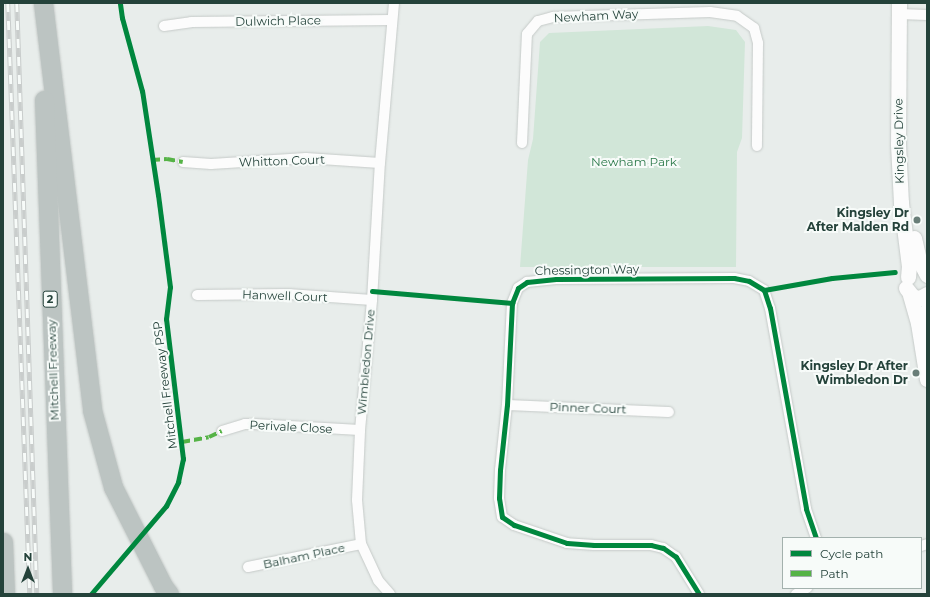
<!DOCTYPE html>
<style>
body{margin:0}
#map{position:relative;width:930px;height:597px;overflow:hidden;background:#e8edeb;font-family:Montserrat,sans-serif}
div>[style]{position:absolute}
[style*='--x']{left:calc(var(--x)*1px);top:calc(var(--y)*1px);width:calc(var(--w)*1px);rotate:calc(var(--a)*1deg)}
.green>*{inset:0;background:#d1e6d8}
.roads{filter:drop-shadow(0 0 1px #c5cac8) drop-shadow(0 0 1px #c5cac8)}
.minor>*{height:10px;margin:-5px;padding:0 5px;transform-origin:5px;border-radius:5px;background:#fcfcfc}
.secondary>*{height:15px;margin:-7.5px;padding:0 7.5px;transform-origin:7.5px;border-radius:7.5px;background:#fcfcfc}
.motorway>*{height:19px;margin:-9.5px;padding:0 9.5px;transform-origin:9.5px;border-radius:9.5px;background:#bcc4c2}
.rail>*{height:4.5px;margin-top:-2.25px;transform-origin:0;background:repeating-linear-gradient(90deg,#f7fbf9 0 9px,#c9cdcc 0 18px);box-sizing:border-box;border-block:1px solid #c9cdcc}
.quiet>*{height:4px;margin-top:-2px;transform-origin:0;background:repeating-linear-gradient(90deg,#55b346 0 8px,transparent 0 12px)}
.cycleway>*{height:5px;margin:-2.5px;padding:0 2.5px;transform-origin:2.5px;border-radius:2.5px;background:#00873e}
.dots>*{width:11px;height:11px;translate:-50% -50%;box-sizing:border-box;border:2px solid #f7fbf9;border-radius:50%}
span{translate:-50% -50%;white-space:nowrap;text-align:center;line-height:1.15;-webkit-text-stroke:4px #f7fbf9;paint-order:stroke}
.shield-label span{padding:1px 3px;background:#f7fbf9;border:1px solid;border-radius:3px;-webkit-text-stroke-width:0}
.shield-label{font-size:11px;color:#24423a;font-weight:700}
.street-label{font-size:12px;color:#24423a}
.park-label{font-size:12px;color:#2d7a4b}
.poi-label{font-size:12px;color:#24423a;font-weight:700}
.right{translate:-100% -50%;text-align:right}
.frame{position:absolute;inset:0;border:4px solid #24423a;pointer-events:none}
.legend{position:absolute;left:782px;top:537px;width:140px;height:52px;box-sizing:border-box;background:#f7fbf9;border:1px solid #a3b1ad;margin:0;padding:5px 7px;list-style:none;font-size:12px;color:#24423a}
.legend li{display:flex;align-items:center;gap:8px;height:20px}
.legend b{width:20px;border:1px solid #a3b1ad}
.north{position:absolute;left:8px;top:549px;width:40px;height:40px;-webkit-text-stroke:3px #f7fbf9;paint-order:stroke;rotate:0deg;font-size:11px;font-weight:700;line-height:16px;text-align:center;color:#24423a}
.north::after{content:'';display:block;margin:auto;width:14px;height:18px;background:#24423a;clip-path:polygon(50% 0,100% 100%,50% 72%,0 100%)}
</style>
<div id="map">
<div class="green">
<div style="clip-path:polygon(708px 26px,736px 30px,745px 42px,742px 138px,737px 152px,736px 267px,520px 267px,528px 160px,533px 139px,540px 42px,549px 33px)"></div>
</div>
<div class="roads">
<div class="minor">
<div style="--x:899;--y:14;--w:28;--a:2"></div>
<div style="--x:164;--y:26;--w:27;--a:-8"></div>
<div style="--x:191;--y:22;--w:201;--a:-0.6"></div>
<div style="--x:522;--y:143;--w:109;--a:-87.4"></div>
<div style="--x:527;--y:34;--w:17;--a:-50"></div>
<div style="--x:538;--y:21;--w:16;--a:-15"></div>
<div style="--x:553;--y:17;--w:157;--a:-1.8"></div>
<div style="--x:710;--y:12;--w:27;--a:8"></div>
<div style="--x:737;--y:16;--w:21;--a:35"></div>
<div style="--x:754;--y:28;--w:16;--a:75"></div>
<div style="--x:758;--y:43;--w:103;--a:90.6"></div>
<div style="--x:183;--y:162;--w:28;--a:4"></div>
<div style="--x:211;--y:164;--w:95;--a:-3.6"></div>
<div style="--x:306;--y:158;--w:74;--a:3.9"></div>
<div style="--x:197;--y:295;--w:91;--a:-0.6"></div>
<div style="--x:288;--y:294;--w:84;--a:4.1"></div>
<div style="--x:507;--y:405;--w:162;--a:2.5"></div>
<div style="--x:222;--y:431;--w:24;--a:-17"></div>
<div style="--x:245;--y:424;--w:9;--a:0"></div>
<div style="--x:254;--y:424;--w:106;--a:3.2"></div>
<div style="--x:921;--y:546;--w:6;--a:-18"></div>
<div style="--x:248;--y:567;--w:115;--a:-11.5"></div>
<div style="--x:390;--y:594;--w:18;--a:-131"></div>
<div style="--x:378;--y:580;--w:40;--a:-115"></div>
<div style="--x:361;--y:544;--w:44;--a:-95.2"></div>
<div style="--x:357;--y:500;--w:70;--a:-87.5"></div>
<div style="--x:360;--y:430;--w:131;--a:-84.7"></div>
<div style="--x:372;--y:300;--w:137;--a:-86.7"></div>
<div style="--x:380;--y:163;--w:161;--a:-85"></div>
<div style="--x:699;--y:594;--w:44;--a:-121.9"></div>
<div style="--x:676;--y:557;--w:16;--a:-145"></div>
<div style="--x:663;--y:548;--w:12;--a:-166"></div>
<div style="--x:651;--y:545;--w:57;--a:180"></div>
<div style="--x:594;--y:545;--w:27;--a:-176"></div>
<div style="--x:567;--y:543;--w:56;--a:-161.2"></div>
<div style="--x:514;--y:525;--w:14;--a:-146"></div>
<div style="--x:502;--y:517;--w:19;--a:-99"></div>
<div style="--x:499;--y:498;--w:28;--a:-88"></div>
<div style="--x:500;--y:470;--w:65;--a:-83.9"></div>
<div style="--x:507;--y:405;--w:102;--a:-87.2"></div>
<div style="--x:512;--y:303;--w:16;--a:-68"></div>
<div style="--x:518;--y:288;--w:11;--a:-34"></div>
<div style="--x:527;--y:282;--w:29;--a:-6"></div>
<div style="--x:556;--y:279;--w:178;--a:-0.3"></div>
<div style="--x:734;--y:278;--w:15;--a:11"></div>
<div style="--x:749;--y:281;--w:17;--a:31"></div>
<div style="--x:764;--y:290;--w:19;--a:72"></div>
<div style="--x:770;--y:308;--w:204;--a:79.8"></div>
<div style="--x:806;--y:509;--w:31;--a:71"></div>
<div style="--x:796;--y:594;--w:13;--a:-29"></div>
</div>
<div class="secondary">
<div style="--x:899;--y:3;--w:141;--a:90.4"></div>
<div style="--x:898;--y:144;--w:59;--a:87.1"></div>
<div style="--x:901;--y:203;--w:64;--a:82.8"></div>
<div style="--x:909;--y:266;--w:11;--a:95"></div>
<div style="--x:914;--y:238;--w:23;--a:77"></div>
<div style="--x:919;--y:260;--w:17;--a:62"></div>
<div style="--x:906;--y:288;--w:11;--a:52"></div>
<div style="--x:913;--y:297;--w:7;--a:8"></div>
<div style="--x:920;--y:298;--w:8;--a:-30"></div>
<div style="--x:910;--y:295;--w:29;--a:74"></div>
<div style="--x:918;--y:323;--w:57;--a:80.9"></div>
<div style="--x:927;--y:310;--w:15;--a:90"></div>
</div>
<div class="motorway">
<div style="--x:43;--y:3;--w:410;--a:83.1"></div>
<div style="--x:92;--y:410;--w:80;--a:74.7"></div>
<div style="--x:113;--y:487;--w:111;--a:63.2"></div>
<div style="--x:163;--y:586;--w:10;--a:53"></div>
<div style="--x:44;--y:100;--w:494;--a:87.9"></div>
<div style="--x:3;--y:542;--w:52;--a:87.8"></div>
</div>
</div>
<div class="rail">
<div style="--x:8;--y:3;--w:591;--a:87.87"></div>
<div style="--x:17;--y:3;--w:591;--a:88.06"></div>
</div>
<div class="quiet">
<div style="--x:152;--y:160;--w:15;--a:-4"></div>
<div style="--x:167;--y:159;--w:16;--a:11"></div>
<div style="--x:182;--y:442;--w:27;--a:-10"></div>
<div style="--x:209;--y:437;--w:14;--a:-25"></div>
</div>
<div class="cycleway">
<div style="--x:764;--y:290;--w:69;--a:-10"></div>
<div style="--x:832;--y:278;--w:63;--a:-5.4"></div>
<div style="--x:372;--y:291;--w:141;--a:4.9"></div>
<div style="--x:91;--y:594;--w:116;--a:-49.6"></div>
<div style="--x:166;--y:506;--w:27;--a:-63"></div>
<div style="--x:178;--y:482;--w:24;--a:-78"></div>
<div style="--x:183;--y:459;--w:141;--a:-96.9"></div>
<div style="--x:166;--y:319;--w:32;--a:-83"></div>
<div style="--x:170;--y:287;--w:93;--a:-97.4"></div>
<div style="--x:158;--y:195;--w:105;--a:-98.7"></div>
<div style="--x:142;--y:91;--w:76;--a:-105.3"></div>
<div style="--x:122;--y:18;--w:15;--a:-98"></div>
<div style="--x:699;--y:594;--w:44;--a:-121.9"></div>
<div style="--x:676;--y:557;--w:16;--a:-145"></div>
<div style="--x:663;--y:548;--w:12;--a:-166"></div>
<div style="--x:651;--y:545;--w:57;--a:180"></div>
<div style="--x:594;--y:545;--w:27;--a:-176"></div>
<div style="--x:567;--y:543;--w:56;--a:-161.2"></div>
<div style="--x:514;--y:525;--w:14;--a:-146"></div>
<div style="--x:502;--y:517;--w:19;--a:-99"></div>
<div style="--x:499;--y:498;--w:28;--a:-88"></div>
<div style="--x:500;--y:470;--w:65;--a:-83.9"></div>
<div style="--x:507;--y:405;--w:102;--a:-87.2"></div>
<div style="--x:512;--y:303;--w:16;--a:-68"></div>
<div style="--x:518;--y:288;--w:11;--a:-34"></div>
<div style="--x:527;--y:282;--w:29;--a:-6"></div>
<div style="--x:556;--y:279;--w:178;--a:-0.3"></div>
<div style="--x:734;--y:278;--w:15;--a:11"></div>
<div style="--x:749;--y:281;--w:17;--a:31"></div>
<div style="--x:764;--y:290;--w:19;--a:72"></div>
<div style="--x:770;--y:308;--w:204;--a:79.8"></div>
<div style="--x:806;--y:509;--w:31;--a:71"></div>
</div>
<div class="dots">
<div style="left:917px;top:220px;background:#697e78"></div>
<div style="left:916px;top:373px;background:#697e78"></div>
</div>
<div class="shield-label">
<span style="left:50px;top:299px">2</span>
</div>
<div class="street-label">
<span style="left:596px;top:16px;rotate:-3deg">Newham Way</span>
<span style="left:278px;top:21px;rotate:-1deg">Dulwich Place</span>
<span style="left:899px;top:141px;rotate:-91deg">Kingsley Drive</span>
<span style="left:282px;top:161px;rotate:-2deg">Whitton Court</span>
<span style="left:587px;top:270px;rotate:-1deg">Chessington Way</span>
<span style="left:285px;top:296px;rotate:2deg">Hanwell Court</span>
<span style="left:366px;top:362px;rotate:-85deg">Wimbledon Drive</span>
<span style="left:53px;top:370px;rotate:-92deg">Mitchell Freeway</span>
<span style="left:165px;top:385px;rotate:-97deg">Mitchell Freeway PSP</span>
<span style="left:588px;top:408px;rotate:2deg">Pinner Court</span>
<span style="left:291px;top:427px;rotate:3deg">Perivale Close</span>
<span style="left:304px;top:556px;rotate:-12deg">Balham Place</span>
</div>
<div class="park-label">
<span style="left:634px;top:162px">Newham Park</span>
</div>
<div class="poi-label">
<span class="right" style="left:909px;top:220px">Kingsley Dr<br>After Malden Rd</span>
<span class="right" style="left:908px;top:373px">Kingsley Dr After<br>Wimbledon Dr</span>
</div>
<div class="frame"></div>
<ul class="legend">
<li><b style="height:5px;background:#00873e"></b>Cycle path</li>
<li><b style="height:5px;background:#55b346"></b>Path</li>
</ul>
<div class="north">N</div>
</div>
